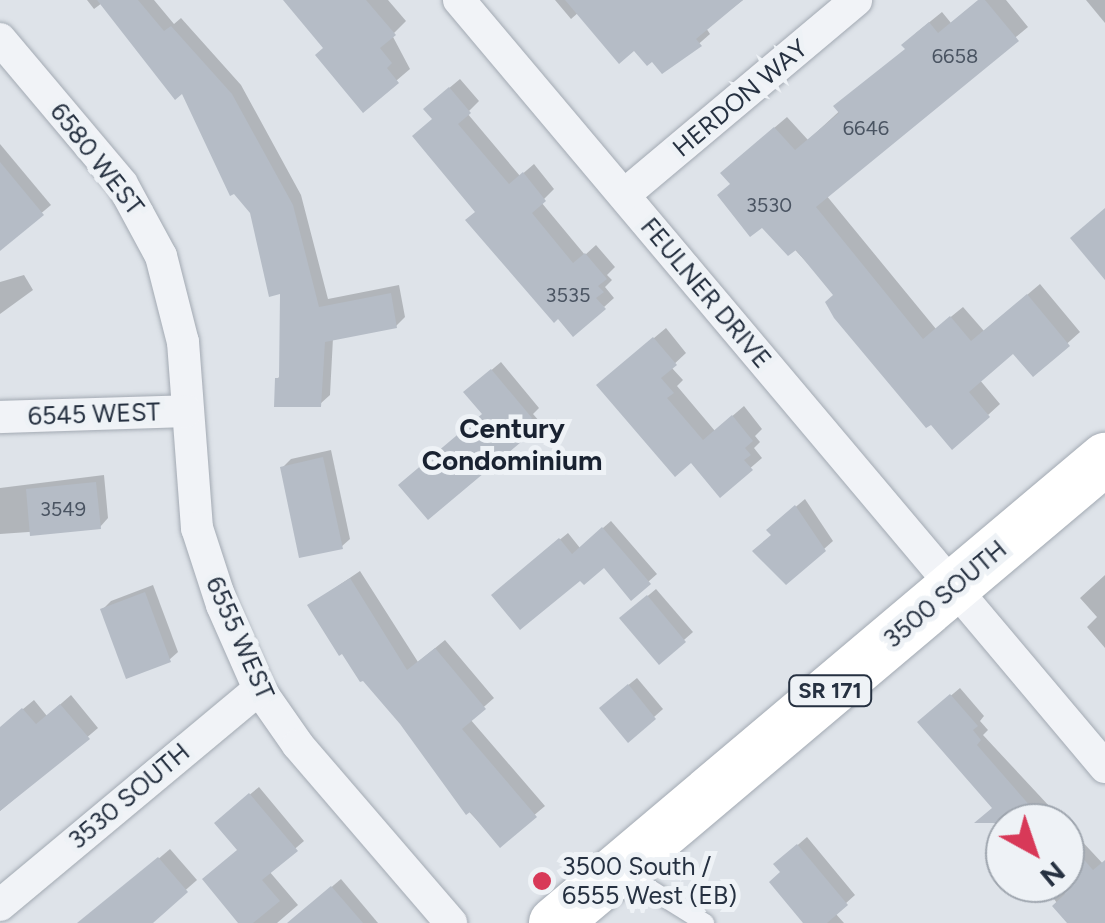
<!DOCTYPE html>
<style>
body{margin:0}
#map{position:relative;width:1105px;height:923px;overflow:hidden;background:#dee3e9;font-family:Figtree,sans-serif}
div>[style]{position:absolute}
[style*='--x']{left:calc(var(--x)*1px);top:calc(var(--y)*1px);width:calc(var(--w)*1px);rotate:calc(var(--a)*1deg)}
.shadow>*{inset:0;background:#0003}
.building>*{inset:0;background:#b5bcc6}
.roads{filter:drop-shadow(0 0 2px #a3aab3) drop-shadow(0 0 2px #a3aab3)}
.lane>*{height:18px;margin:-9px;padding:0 9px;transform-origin:9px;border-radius:9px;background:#f1f3f7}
.street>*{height:32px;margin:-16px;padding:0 16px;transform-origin:16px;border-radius:16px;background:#f1f3f7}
.primary>*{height:52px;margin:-26px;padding:0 26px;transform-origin:26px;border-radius:26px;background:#fff}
.dots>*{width:28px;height:28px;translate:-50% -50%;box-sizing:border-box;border:5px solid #eef2f6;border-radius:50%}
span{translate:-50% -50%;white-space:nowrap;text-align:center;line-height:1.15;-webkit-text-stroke:10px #eef2f6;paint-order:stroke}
.number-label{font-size:20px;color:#4a5462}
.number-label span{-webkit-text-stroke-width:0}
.shield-label span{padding:2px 8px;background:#eef2f6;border:2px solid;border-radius:8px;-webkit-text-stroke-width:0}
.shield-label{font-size:22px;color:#263141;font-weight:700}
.street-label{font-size:25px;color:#263141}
.poi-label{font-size:25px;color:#263141}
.left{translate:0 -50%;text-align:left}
.neighbourhood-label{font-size:28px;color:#192231;font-weight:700}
.north{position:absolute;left:985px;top:803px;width:100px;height:100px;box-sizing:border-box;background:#eef2f6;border:2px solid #9ea5ae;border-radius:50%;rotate:140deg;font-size:28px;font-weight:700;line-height:40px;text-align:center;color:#263141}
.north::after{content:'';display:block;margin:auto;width:35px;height:45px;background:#d83958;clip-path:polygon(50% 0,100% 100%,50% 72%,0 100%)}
</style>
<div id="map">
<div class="shadow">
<div style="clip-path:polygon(87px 0,154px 0,174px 24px,181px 18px,241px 85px,301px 195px,328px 299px,399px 285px,405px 317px,396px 326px,333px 338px,330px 395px,320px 404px,277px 379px,282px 374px,282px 291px,252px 212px,183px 90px,102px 3px,94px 9px)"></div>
<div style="clip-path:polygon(295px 0,388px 0,406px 21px,392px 35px,410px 69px,363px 109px)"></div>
<div style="clip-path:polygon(555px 0,743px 0,706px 28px,710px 34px,678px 62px,634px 47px,579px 12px,571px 19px)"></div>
<div style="clip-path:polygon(979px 0,1006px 0,1028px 27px,826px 195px,936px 329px,963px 307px,984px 331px,1040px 284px,1080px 332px,1033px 374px,1014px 351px,979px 379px,1000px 404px,988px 415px,836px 294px,733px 183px,735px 161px,787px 117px,808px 140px,908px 48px,916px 33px,942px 12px,951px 23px)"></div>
<div style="clip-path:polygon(1086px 0,1105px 0,1105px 23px)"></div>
<div style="clip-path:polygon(460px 79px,479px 101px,467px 113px,520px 176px,534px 164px,554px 189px,541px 202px,585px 255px,596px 245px,615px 267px,607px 275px,612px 280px,605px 287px,614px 298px,604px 307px,478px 211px,434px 118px,436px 99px)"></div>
<div style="clip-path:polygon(0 144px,51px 205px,0 248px)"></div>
<div style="clip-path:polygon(24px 275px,33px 290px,0 314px,0 282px)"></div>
<div style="clip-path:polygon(666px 328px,686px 353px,671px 367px,683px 380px,677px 386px,715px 431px,744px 406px,762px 429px,755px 436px,760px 442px,754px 448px,762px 458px,720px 494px,611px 374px)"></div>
<div style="clip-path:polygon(501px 362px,539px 408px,533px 414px,540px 422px,531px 430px,485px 414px,475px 384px)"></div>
<div style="clip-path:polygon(331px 450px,350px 539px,341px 547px,283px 467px,291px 459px)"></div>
<div style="clip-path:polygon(104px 475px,108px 518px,100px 527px,0 534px,0 488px)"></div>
<div style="clip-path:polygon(805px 499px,833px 541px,824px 549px,773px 534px,778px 522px)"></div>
<div style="clip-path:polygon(611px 521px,657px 574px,631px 597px,604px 564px,580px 577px,502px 587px,568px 533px,580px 548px)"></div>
<div style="clip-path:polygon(360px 571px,418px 662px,445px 640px,494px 698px,470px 719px,545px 806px,500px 844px,452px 794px,455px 790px,310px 605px)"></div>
<div style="clip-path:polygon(1105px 575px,1105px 648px,1087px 627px,1097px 617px,1080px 598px)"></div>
<div style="clip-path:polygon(153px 585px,178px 652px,169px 660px,103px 609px,111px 601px)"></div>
<div style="clip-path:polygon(656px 589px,693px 632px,659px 662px,631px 610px)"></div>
<div style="clip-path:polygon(637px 678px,663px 709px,628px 740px,610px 700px)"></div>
<div style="clip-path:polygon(960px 688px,984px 716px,980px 721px,988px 730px,983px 735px,1105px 866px,1105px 923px,1072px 923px,1042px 883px,1065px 883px,1065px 823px,1005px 823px,1005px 836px,988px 814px,995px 808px,929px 714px)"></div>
<div style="clip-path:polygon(71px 695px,98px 728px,0 811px,0 728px,34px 700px,47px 716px)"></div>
<div style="clip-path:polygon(259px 787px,304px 841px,269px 871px,298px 905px,277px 923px,241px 923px,240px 850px,225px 815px)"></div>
<div style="clip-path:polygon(807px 837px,855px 895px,835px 913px,844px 923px,806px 923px,783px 872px,785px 856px)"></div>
<div style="clip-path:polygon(170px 849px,197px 880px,148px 923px,83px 923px)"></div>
<div style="clip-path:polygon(341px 879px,378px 923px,304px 923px,307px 908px)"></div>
</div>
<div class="building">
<div style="clip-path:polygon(97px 0,138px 0,164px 31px,171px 26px,232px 94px,293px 205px,319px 307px,391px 293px,397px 328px,325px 342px,321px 407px,274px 407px,275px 378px,279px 378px,280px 294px,269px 297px,250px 213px,234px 194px,230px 196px,182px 94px,175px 100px)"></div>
<div style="clip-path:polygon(283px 0,366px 0,396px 35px,380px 48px,392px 63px,387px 68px,399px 83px,363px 113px,315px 55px,323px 48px)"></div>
<div style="clip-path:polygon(565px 0,743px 0,696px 39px,702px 46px,662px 74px,652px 62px,647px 66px,634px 51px,619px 64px)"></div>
<div style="clip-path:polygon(978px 0,985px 0,1019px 41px,816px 207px,923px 339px,950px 316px,971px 341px,1027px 294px,1070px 346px,1033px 377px,1013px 354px,969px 392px,990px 417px,952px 450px,931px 425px,926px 428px,834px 318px,825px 302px,833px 295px,796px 250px,788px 256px,762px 228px,750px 237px,717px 195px,730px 184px,720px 173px,774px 127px,795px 150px,839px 113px,833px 106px,905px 49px,901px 45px,929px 22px,938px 33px)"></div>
<div style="clip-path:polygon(449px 87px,471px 113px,458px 124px,509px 184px,523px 172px,546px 201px,532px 213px,573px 263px,585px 253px,607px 279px,598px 286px,604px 292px,596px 298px,606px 309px,573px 337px,558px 319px,554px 323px,465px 220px,475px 212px,412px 136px,432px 119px,423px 109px)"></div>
<div style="clip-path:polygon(0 162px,44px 215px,0 251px)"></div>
<div style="clip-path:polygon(1105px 208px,1105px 280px,1070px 238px)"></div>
<div style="clip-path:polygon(653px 337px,677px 365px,661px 378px,674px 393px,667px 398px,703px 440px,732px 415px,753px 441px,745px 448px,751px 455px,744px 460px,753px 470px,720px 498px,691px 463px,675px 477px,596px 385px)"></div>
<div style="clip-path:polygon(491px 369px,532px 418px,526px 423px,533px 432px,428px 520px,398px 485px,482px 414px,463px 392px)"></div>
<div style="clip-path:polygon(323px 457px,343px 549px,299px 558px,280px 467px)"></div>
<div style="clip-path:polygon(96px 482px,101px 529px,30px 536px,26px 489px)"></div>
<div style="clip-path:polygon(795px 505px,826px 551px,786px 585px,752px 551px,771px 535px,766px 530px)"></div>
<div style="clip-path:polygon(602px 527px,651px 584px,631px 601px,604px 568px,584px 585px,580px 581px,520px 630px,491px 595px,559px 538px,572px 554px)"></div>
<div style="clip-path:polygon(350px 578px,407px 670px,435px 648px,486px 709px,462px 729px,537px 817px,500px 848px,470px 812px,466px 815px,400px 724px,363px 681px,360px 682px,342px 654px,339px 656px,307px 605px)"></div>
<div style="clip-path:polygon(145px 592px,171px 662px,126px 679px,100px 609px)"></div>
<div style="clip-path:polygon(647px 595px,686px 642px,659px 665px,619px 618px)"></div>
<div style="clip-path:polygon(628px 684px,656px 719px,628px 743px,599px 708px)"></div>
<div style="clip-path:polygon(950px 694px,978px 726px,973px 730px,981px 740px,977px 745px,1045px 823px,974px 823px,992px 808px,917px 722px)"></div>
<div style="clip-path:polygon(60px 704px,90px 739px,0 811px,0 727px,22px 708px,36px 724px)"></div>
<div style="clip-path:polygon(249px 793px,298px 851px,262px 880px,280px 901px,253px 923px,238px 923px,202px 879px,237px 850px,214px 823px)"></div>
<div style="clip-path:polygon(1065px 838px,1093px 870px,1105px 860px,1105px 923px,1067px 923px,1052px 906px,1065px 894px)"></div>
<div style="clip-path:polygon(797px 844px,848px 905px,827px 923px,803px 923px,769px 882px,780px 872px,773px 864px)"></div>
<div style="clip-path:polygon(158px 857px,188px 892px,153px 923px,77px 923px)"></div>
<div style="clip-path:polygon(331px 886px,363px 923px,287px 923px)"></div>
</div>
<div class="roads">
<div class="lane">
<div style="--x:623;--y:872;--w:97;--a:31.9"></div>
</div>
<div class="street">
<div style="--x:459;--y:0;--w:1003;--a:49.89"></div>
<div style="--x:0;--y:39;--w:189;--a:49.9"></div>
<div style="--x:122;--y:184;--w:82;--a:61.6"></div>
<div style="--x:161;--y:256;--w:89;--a:75.7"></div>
<div style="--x:183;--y:342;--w:187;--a:85.7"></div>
<div style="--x:197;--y:528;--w:81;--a:72"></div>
<div style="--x:222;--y:605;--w:92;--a:66.2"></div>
<div style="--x:259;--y:689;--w:68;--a:55.1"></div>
<div style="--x:298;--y:745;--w:235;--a:49.3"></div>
<div style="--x:624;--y:195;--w:303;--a:-40"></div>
<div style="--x:0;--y:417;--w:187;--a:-1.8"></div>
<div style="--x:0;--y:905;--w:337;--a:-39.8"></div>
</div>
<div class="primary">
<div style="--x:555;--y:923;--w:720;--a:-40.15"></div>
</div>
</div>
<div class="dots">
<div style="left:542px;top:881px;background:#d83958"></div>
</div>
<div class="number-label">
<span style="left:955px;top:56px">6658</span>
<span style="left:866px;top:128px">6646</span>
<span style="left:769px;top:205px">3530</span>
<span style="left:568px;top:295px">3535</span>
<span style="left:63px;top:509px">3549</span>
</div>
<div class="shield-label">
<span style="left:830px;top:691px">SR 171</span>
</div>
<div class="street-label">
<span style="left:740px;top:98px;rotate:-40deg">HERDON WAY</span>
<span style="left:97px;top:159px;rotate:52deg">6580 WEST</span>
<span style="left:706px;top:293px;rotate:50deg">FEULNER DRIVE</span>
<span style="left:94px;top:414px;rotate:-2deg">6545 WEST</span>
<span style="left:945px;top:594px;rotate:-40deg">3500 SOUTH</span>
<span style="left:240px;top:638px;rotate:66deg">6555 WEST</span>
<span style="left:129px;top:796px;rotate:-40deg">3530 SOUTH</span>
</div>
<div class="poi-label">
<span class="left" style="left:562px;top:881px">3500 South /<br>6555 West (EB)</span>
</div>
<div class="neighbourhood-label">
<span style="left:512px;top:444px">Century<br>Condominium</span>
</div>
<div class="north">N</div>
</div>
